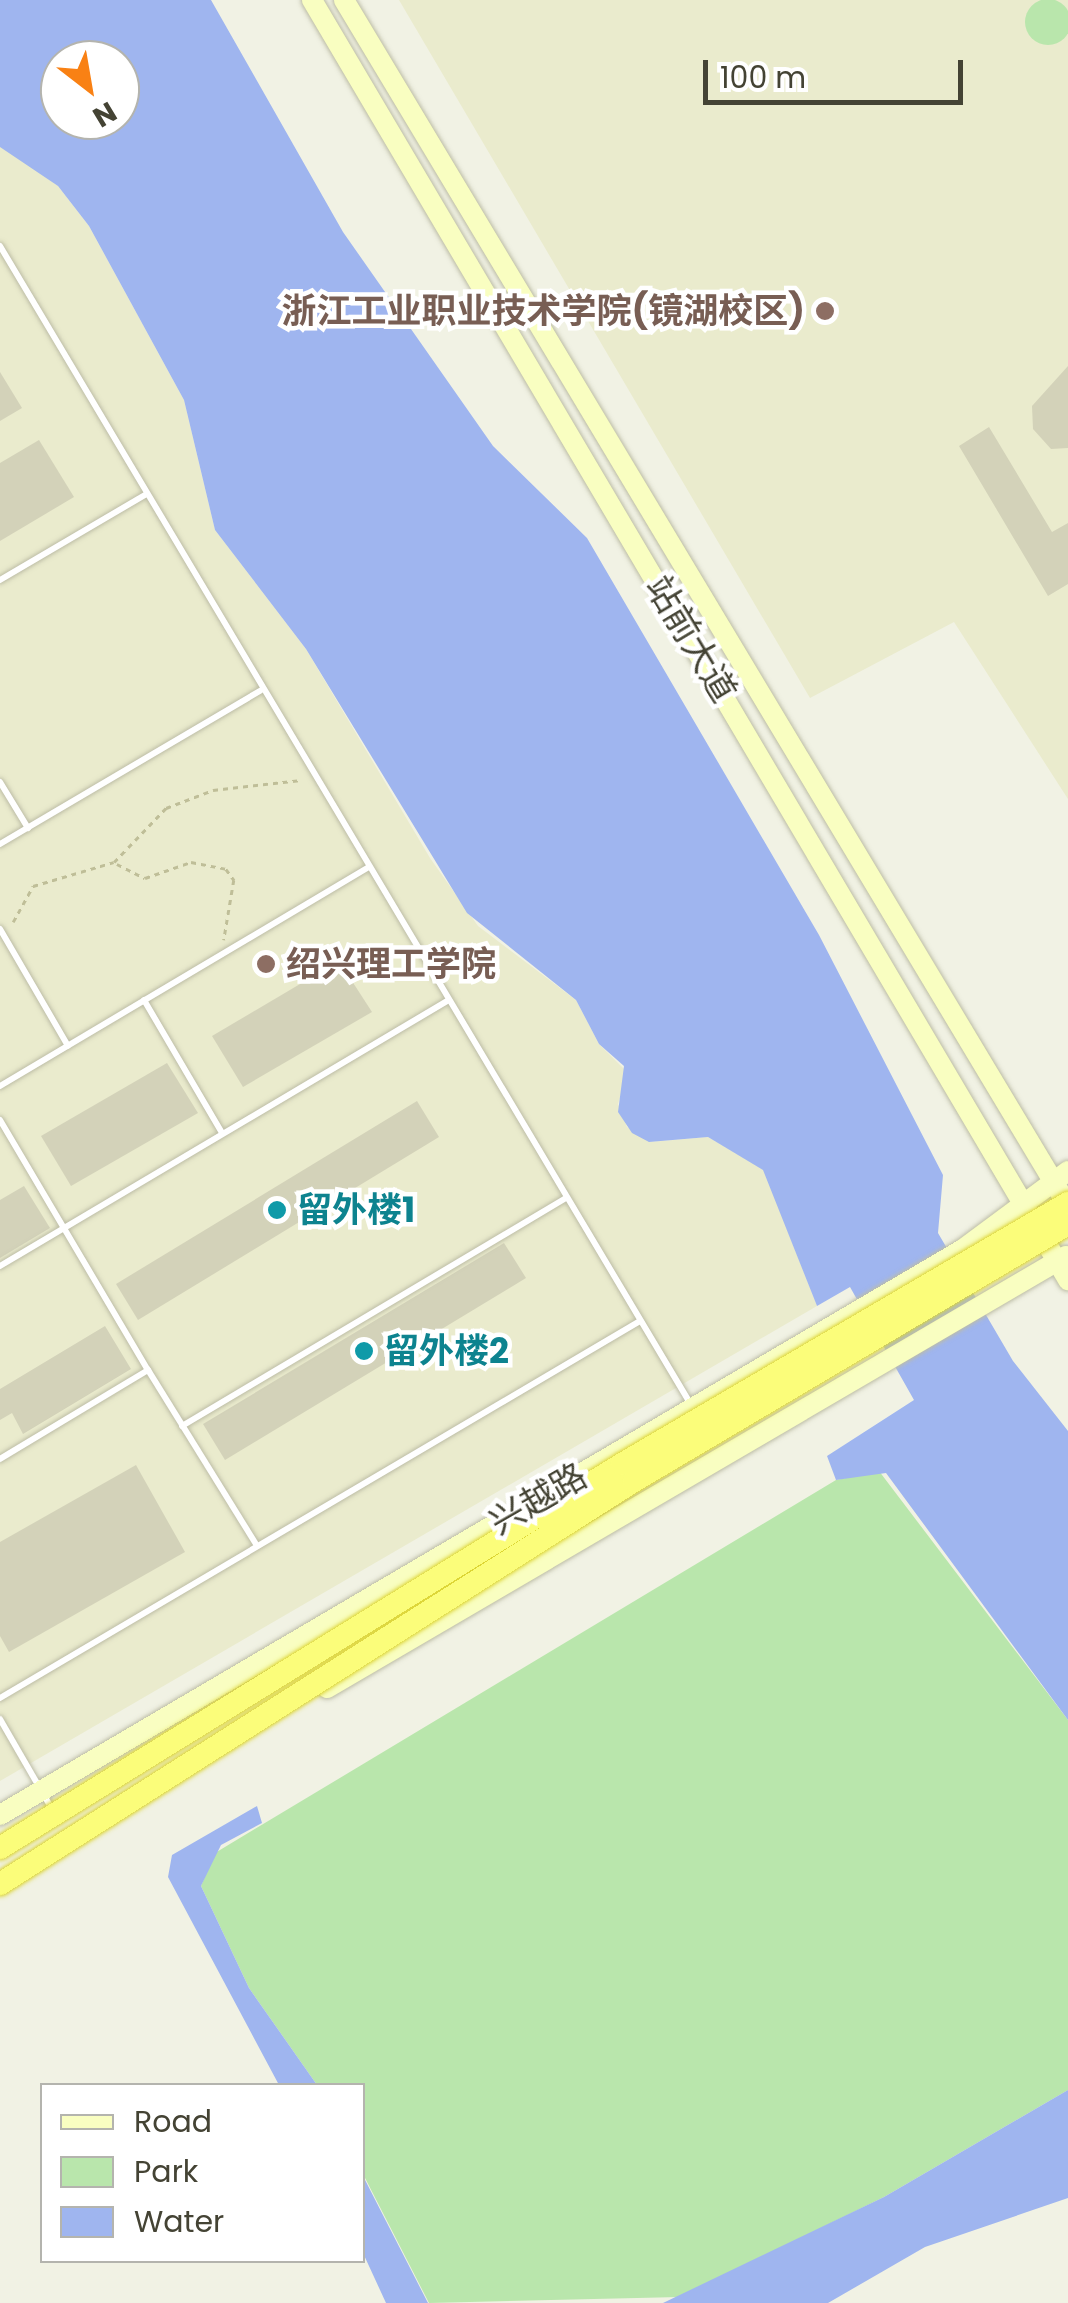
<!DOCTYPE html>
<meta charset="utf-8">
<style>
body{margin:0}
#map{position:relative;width:1068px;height:2303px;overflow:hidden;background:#f1f2e4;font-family:Poppins,"Noto Sans SC",sans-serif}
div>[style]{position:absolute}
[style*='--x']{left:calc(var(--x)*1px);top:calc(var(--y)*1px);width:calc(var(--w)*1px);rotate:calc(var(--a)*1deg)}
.education>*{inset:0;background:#eaebcd}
.green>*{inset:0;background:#b9e6ac}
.round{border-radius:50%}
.water>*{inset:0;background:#9fb5ef}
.building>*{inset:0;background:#d3d2b9}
.path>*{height:2.5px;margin-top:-1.25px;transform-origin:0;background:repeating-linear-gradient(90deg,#bfbe98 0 5px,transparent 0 10px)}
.roads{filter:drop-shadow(0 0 2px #bdbda6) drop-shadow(0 0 2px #bdbda6)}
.service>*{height:6px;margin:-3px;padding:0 3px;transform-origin:3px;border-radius:3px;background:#fff}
.secondary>*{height:20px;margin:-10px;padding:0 10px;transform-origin:10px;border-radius:10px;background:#f9fec1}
.bridges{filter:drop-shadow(0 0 2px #dcd533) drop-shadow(0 0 2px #dcd533)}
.trunk-bridge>*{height:22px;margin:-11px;padding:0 11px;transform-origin:11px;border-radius:11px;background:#fbfd7a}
.dots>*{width:28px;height:28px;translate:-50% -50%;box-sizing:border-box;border:5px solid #fff;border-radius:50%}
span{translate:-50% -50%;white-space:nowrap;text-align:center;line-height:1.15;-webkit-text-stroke:9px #fff;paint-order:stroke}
.education-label{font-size:35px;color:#785e54;font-weight:700}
.right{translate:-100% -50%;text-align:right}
.left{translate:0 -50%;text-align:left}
.street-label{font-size:35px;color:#444334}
.culture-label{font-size:35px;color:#0d838f;font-weight:700}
.legend{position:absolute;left:40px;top:2083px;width:325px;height:180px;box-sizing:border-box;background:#fff;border:2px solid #b4b4ae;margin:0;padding:12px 18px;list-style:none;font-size:30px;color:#444334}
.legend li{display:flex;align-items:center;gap:20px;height:50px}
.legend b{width:50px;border:2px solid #b4b4ae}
.north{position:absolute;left:40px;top:40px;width:100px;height:100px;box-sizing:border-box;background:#fff;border:2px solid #b4b4ae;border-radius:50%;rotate:149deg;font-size:28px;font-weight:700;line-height:40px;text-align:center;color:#444334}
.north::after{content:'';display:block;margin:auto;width:35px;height:45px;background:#f98114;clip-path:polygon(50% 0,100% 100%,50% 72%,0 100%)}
.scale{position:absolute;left:703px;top:60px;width:260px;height:45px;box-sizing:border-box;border:5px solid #444334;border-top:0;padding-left:12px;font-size:30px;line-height:35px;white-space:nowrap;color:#444334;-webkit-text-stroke:8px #fff;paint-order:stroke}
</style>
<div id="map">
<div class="education">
<div style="clip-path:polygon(399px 0,1068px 0,1068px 799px,954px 622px,810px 698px)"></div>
<div style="clip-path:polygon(0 125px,10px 151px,58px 186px,89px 226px,184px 400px,215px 530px,306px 649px,430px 858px,478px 926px,576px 1000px,599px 1044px,628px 1073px,618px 1104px,627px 1127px,650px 1142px,708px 1137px,764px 1170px,817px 1306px,0 1781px)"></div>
</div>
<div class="green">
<div class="round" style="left:1025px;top:-1px;width:46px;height:46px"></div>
<div style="clip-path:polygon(879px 1471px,1068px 1720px,1068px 2090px,884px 2197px,680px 2297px,429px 2303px,363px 2174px,362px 2086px,317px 2085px,249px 1988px,201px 1886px,215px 1853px,836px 1480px)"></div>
</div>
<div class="water">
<div style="clip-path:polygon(evenodd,0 0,211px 0,343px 232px,493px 446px,587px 538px,819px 935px,943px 1175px,938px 1233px,1013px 1361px,1068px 1431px,1068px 1720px,886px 1473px,836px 1480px,827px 1456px,914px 1400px,850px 1287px,817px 1306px,763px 1170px,708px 1137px,649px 1142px,632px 1133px,618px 1112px,624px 1066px,599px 1044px,576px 1000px,467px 913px,306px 649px,215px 530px,184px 400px,89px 226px,58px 186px,0 147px,0 0,60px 60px,120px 60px,120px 120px,60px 120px,60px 60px)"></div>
<div style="clip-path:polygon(257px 1806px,262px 1823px,221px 1845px,201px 1886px,249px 1988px,317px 2085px,279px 2085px,168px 1877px,172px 1855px)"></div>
<div style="clip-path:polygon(1068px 2090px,1068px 2198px,925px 2247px,828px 2303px,663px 2303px,884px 2197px)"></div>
<div style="clip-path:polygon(362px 2174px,386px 2221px,428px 2303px,386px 2303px,363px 2253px)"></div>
</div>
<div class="building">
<div style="clip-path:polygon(1068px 366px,1068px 448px,1051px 449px,1033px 429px,1032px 406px)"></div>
<div style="clip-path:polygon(0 372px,22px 408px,0 421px)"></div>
<div style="clip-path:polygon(989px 427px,1052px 532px,1068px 523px,1068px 584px,1048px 596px,959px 446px)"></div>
<div style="clip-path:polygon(39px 440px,74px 497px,0 541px,0 463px)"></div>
<div style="clip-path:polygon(339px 961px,372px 1012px,243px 1087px,212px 1036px)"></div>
<div style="clip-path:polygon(167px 1063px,198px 1113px,71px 1186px,41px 1136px)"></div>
<div style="clip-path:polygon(417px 1101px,439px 1137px,138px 1320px,116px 1284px)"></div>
<div style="clip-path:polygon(24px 1186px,50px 1228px,0 1258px,0 1200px)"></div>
<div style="clip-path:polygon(504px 1243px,526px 1278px,225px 1460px,203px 1424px)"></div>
<div style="clip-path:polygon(105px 1326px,131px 1369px,23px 1434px,12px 1413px,0 1420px,0 1389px)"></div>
<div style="clip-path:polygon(136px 1465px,185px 1552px,9px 1652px,0 1636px,0 1542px)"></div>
</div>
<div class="path">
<div style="--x:117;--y:864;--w:31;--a:27"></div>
<div style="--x:145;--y:878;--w:49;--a:-19.2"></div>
<div style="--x:191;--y:862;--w:36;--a:11"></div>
<div style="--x:226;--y:869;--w:14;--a:54"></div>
<div style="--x:234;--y:880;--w:61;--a:99.5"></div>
<div style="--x:13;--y:922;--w:41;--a:-60.9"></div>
<div style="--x:33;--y:886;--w:84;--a:-16.5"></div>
<div style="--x:114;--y:862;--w:75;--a:-46.1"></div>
<div style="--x:166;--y:808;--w:50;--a:-21"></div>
<div style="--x:213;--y:790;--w:89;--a:-6.5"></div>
</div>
<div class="roads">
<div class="service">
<div style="--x:0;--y:246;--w:1347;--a:59.19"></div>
<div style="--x:0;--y:580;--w:168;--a:-30.4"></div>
<div style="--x:0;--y:782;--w:54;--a:58.7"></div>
<div style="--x:0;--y:844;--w:302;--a:-30.5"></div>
<div style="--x:0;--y:929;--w:135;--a:59.8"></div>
<div style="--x:144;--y:1000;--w:154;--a:59.6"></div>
<div style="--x:0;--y:1086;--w:427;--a:-30.7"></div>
<div style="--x:0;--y:1120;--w:291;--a:59.4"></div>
<div style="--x:148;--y:1370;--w:173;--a:149"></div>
<div style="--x:0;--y:1266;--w:520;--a:-30.66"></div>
<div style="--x:148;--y:1370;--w:205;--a:58.2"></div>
<div style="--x:182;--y:1426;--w:447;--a:-30.7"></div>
<div style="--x:0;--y:1698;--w:743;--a:-30.5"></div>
<div style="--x:0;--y:1719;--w:104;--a:60"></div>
</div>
<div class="secondary">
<div style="--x:312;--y:0;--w:1487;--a:59.43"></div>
<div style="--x:344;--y:0;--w:1407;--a:59.02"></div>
<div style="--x:327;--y:1688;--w:856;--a:-30.31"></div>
<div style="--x:0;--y:1815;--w:1117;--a:-30.44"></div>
<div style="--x:963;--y:1249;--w:131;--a:-36.6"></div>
</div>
</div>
<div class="bridges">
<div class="trunk-bridge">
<div style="--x:0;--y:1848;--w:731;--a:-31.69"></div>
<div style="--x:622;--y:1464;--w:517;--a:-30.34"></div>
<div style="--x:0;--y:1884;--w:751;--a:-32.44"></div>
<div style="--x:634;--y:1481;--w:504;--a:-30.63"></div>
</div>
</div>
<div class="dots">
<div style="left:825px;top:311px;background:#8d6e63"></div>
<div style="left:266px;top:964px;background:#8d6e63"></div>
<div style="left:277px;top:1210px;background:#0f9aa8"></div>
<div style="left:364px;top:1351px;background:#0f9aa8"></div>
</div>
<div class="education-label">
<span class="right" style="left:805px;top:311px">浙江工业职业技术学院(镜湖校区)</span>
<span class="left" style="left:286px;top:964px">绍兴理工学院</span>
</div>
<div class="street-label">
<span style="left:691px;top:639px;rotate:59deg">站前大道</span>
<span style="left:538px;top:1499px;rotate:-30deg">兴越路</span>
</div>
<div class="culture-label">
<span class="left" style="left:297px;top:1210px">留外楼1</span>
<span class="left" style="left:384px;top:1351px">留外楼2</span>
</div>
<ul class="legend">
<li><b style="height:12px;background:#f9fec1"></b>Road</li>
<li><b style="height:28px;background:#b9e6ac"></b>Park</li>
<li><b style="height:28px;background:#9fb5ef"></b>Water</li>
</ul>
<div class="north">N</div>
<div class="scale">100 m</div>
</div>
